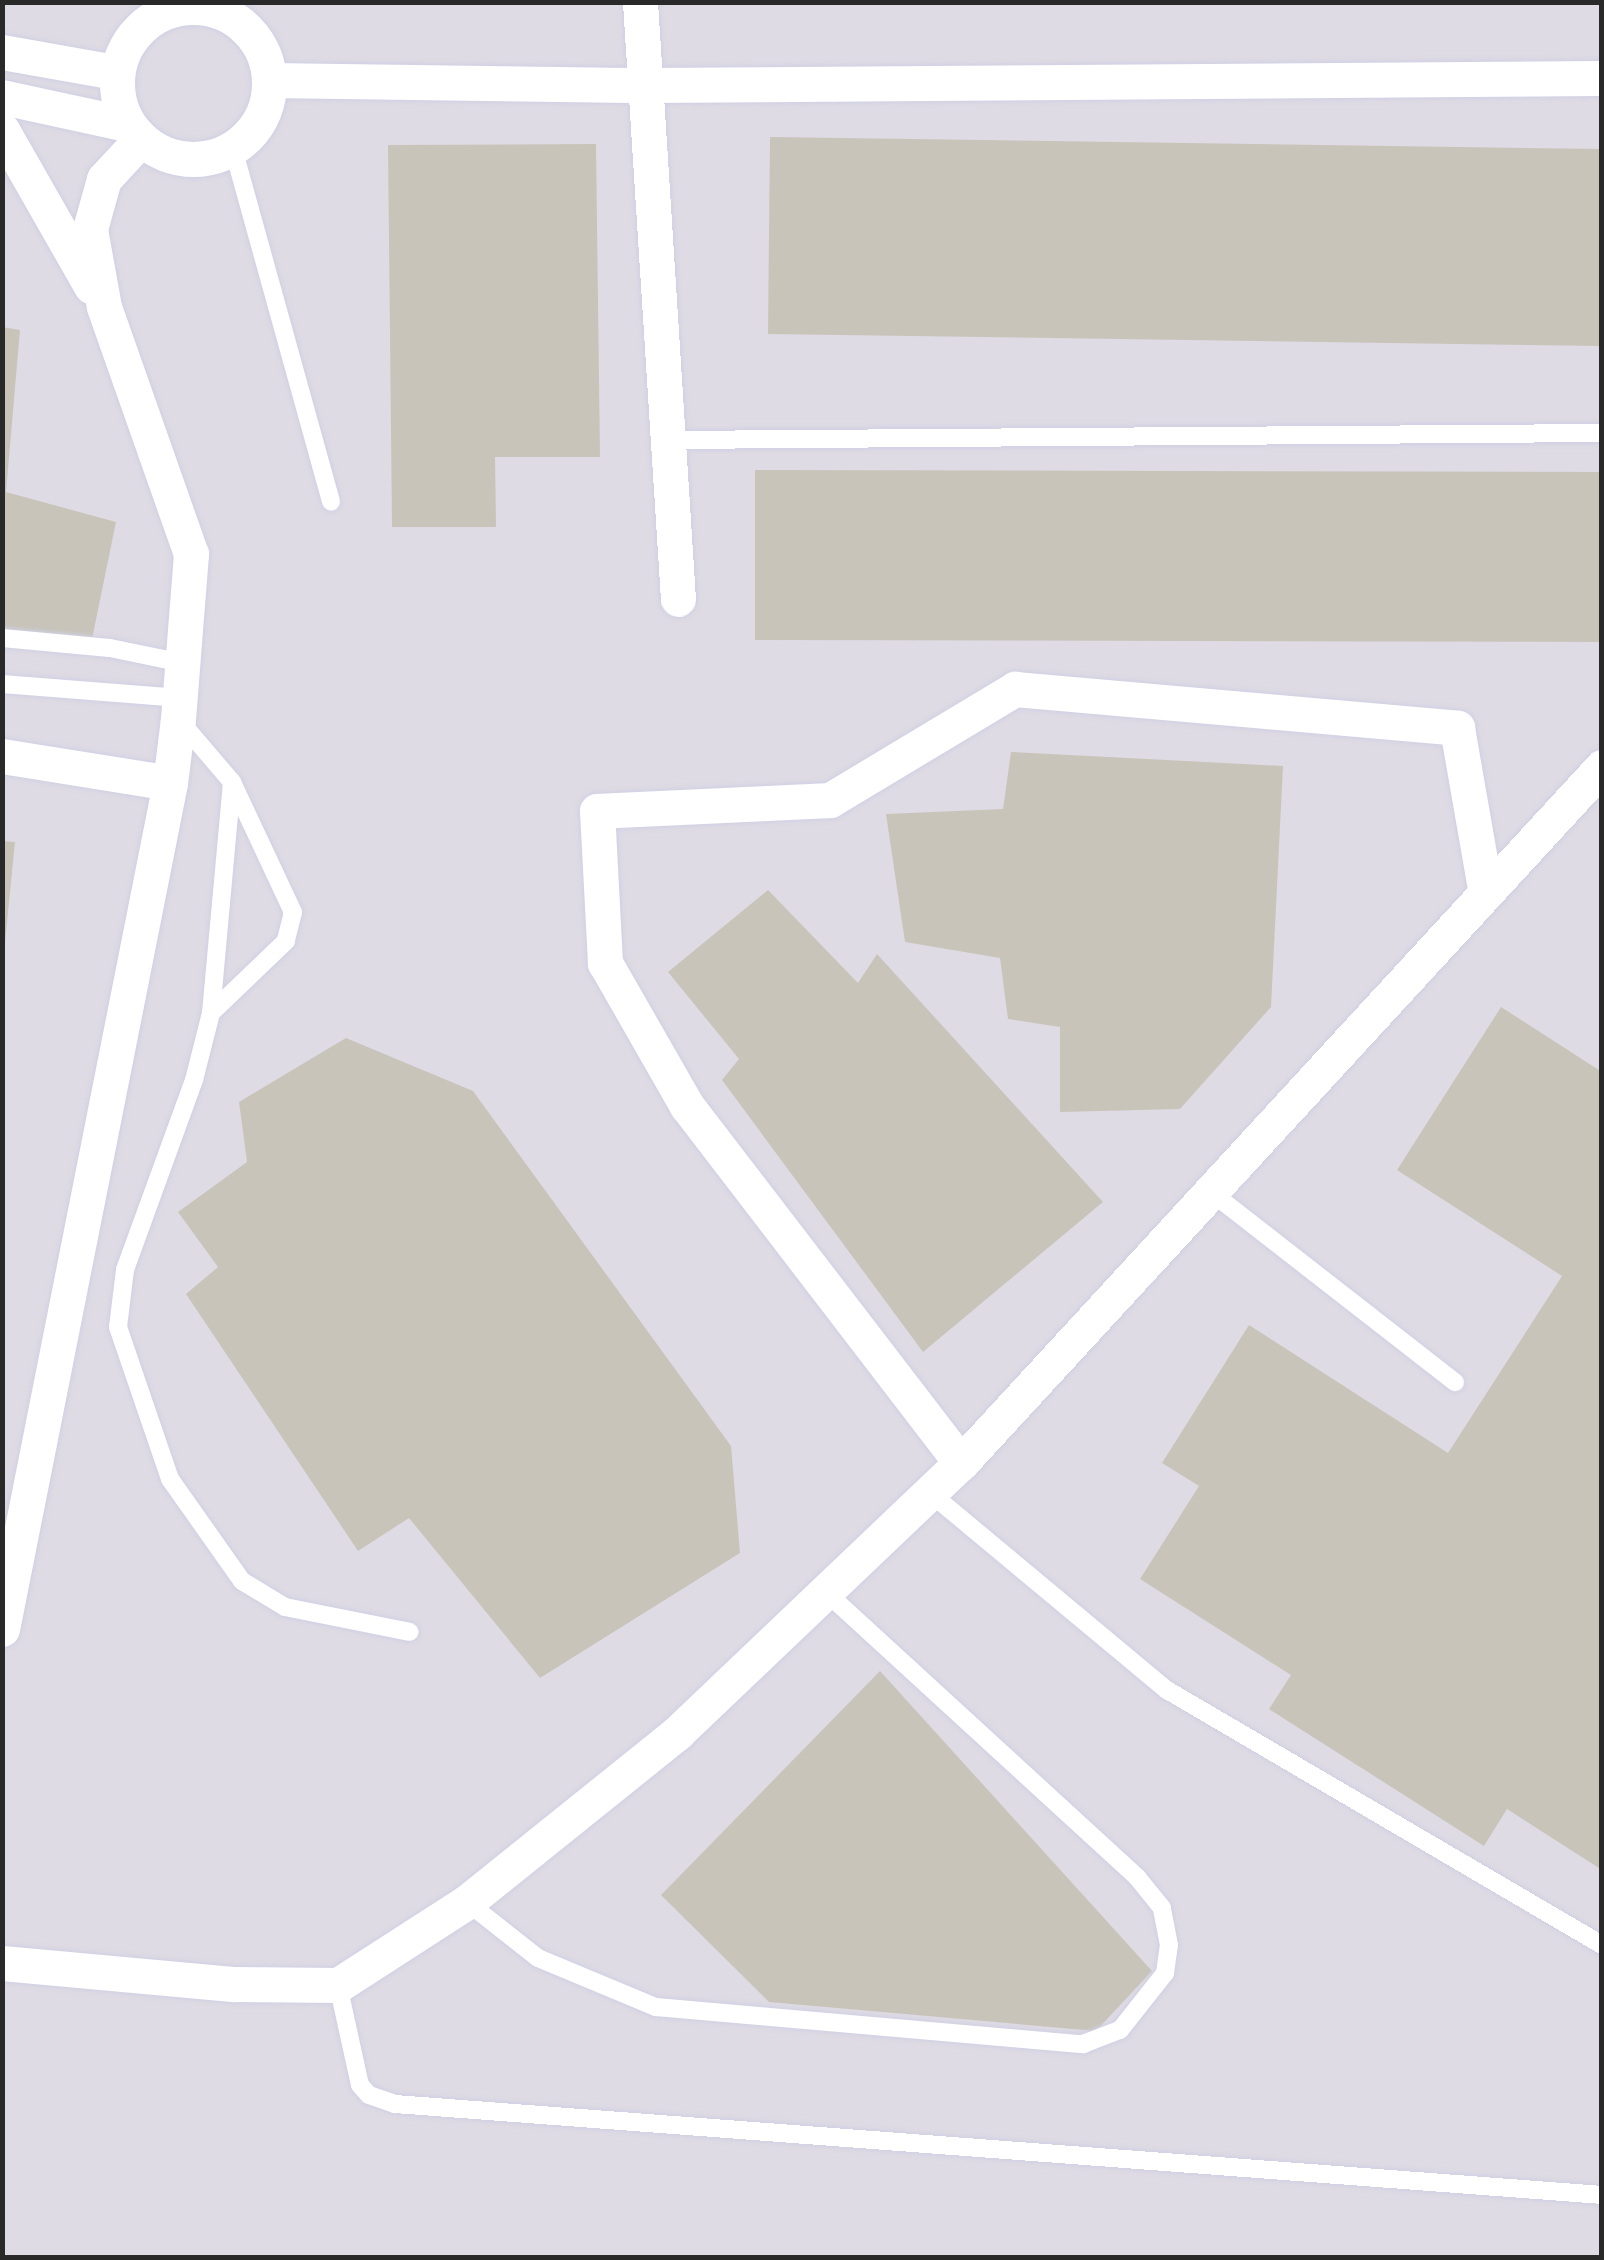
<!DOCTYPE html>
<style>
body{margin:0}
#map{position:relative;width:1604px;height:2260px;overflow:hidden;background:#ede8da;font-family:Barlow,sans-serif}
div>[style]{position:absolute}
[style*='--x']{left:calc(var(--x)*1px);top:calc(var(--y)*1px);width:calc(var(--w)*1px);rotate:calc(var(--a)*1deg)}
.industrial>*{inset:0;background:#dfdbe4}
.building>*{inset:0;background:#c8c4ba}
.roads{filter:drop-shadow(0 0 2px #cfd0e4) drop-shadow(0 0 2px #cfd0e4)}
.lane>*{height:18px;margin:-9px;padding:0 9px;transform-origin:9px;border-radius:9px;background:#fff}
.street>*{height:35px;margin:-17.5px;padding:0 17.5px;transform-origin:17.5px;border-radius:17.5px;background:#fff}
.street>.ring{margin:-17.5px;padding:0;box-sizing:content-box;background:none;border:35px solid #fff;border-radius:50%}
span{translate:-50% -50%;white-space:nowrap;text-align:center;line-height:1.15;-webkit-text-stroke:10px #fff;paint-order:stroke}
.frame{position:absolute;inset:0;border:5px solid #292929;pointer-events:none}
</style>
<div id="map">
<div class="industrial">
<div style="clip-path:polygon(3px 3px,1601px 3px,1601px 2257px,3px 2257px)"></div>
</div>
<div class="building">
<div style="clip-path:polygon(770px 137px,1602px 149px,1602px 346px,768px 334px)"></div>
<div style="clip-path:polygon(596px 144px,600px 457px,495px 457px,496px 527px,392px 527px,388px 145px)"></div>
<div style="clip-path:polygon(2px 327px,20px 330px,6px 492px,116px 522px,92px 639px,2px 631px)"></div>
<div style="clip-path:polygon(755px 470px,1602px 472px,1602px 642px,755px 640px)"></div>
<div style="clip-path:polygon(1011px 752px,1283px 766px,1271px 1007px,1180px 1109px,1060px 1112px,1060px 1027px,1008px 1019px,1000px 958px,905px 942px,886px 814px,1003px 809px)"></div>
<div style="clip-path:polygon(2px 841px,15px 842px,5px 942px,2px 942px)"></div>
<div style="clip-path:polygon(768px 890px,858px 983px,877px 954px,1103px 1202px,923px 1352px,722px 1080px,739px 1059px,668px 972px)"></div>
<div style="clip-path:polygon(1501px 1007px,1602px 1072px,1602px 1870px,1507px 1809px,1484px 1846px,1269px 1709px,1291px 1675px,1140px 1579px,1199px 1486px,1162px 1463px,1249px 1325px,1448px 1453px,1562px 1276px,1397px 1170px)"></div>
<div style="clip-path:polygon(346px 1038px,473px 1091px,731px 1446px,740px 1553px,540px 1678px,409px 1518px,358px 1551px,186px 1294px,218px 1267px,178px 1212px,247px 1162px,239px 1102px)"></div>
<div style="clip-path:polygon(880px 1671px,1152px 1971px,1096px 2031px,769px 2002px,661px 1895px)"></div>
</div>
<div class="roads">
<div class="lane">
<div style="--x:233;--y:148;--w:367;--a:74.5"></div>
<div style="--x:669;--y:440;--w:933;--a:-0.43"></div>
<div style="--x:2;--y:638;--w:108;--a:5.3"></div>
<div style="--x:110;--y:648;--w:75;--a:11.6"></div>
<div style="--x:2;--y:684;--w:179;--a:4.5"></div>
<div style="--x:179;--y:720;--w:82;--a:49.5"></div>
<div style="--x:232;--y:782;--w:144;--a:64.9"></div>
<div style="--x:293;--y:912;--w:30;--a:104"></div>
<div style="--x:286;--y:941;--w:104;--a:136.2"></div>
<div style="--x:211;--y:1013;--w:69;--a:104.2"></div>
<div style="--x:194;--y:1080;--w:202;--a:110"></div>
<div style="--x:125;--y:1270;--w:57;--a:97"></div>
<div style="--x:118;--y:1327;--w:161;--a:71.1"></div>
<div style="--x:170;--y:1479;--w:125;--a:54.8"></div>
<div style="--x:242;--y:1581;--w:50;--a:31.2"></div>
<div style="--x:285;--y:1607;--w:127;--a:11.3"></div>
<div style="--x:211;--y:1013;--w:230;--a:-84.8"></div>
<div style="--x:1212;--y:1193;--w:308;--a:37.9"></div>
<div style="--x:929;--y:1492;--w:310;--a:39.8"></div>
<div style="--x:1167;--y:1690;--w:504;--a:30.38"></div>
<div style="--x:467;--y:1902;--w:90;--a:38.3"></div>
<div style="--x:538;--y:1958;--w:128;--a:22.6"></div>
<div style="--x:656;--y:2007;--w:429;--a:5"></div>
<div style="--x:1083;--y:2044;--w:40;--a:-21"></div>
<div style="--x:1120;--y:2030;--w:73;--a:-51.7"></div>
<div style="--x:1165;--y:1973;--w:28;--a:-82"></div>
<div style="--x:1169;--y:1945;--w:38;--a:-101"></div>
<div style="--x:1162;--y:1908;--w:40;--a:-129"></div>
<div style="--x:1137;--y:1877;--w:425;--a:-137.5"></div>
<div style="--x:338;--y:1985;--w:102;--a:77.6"></div>
<div style="--x:360;--y:2085;--w:13;--a:48"></div>
<div style="--x:369;--y:2095;--w:28;--a:19"></div>
<div style="--x:395;--y:2104;--w:1210;--a:4.31"></div>
</div>
<div class="street">
<div style="--x:640;--y:2;--w:598;--a:86.36"></div>
<div class="ring" style="left:117px;top:7px;width:117px;height:117px"></div>
<div style="--x:2;--y:52;--w:116;--a:10"></div>
<div style="--x:269;--y:80;--w:378;--a:0.8"></div>
<div style="--x:647;--y:85;--w:955;--a:-0.42"></div>
<div style="--x:2;--y:97;--w:128;--a:12.2"></div>
<div style="--x:2;--y:130;--w:180;--a:60.3"></div>
<div style="--x:2;--y:756;--w:170;--a:9.1"></div>
<div style="--x:961;--y:1463;--w:450;--a:-127.5"></div>
<div style="--x:687;--y:1106;--w:165;--a:-119.8"></div>
<div style="--x:605;--y:963;--w:152;--a:-93"></div>
<div style="--x:597;--y:811;--w:233;--a:-2.7"></div>
<div style="--x:830;--y:800;--w:216;--a:-31"></div>
<div style="--x:1015;--y:689;--w:444;--a:5"></div>
<div style="--x:1457;--y:728;--w:162;--a:80.1"></div>
<div style="--x:2;--y:1629;--w:863;--a:-78.77"></div>
<div style="--x:170;--y:783;--w:64;--a:-82.9"></div>
<div style="--x:178;--y:719;--w:166;--a:-85.5"></div>
<div style="--x:191;--y:554;--w:262;--a:-109.4"></div>
<div style="--x:104;--y:307;--w:79;--a:-100.2"></div>
<div style="--x:90;--y:229;--w:52;--a:-74.4"></div>
<div style="--x:104;--y:179;--w:54;--a:-47.2"></div>
<div style="--x:2;--y:1963;--w:234;--a:5.2"></div>
<div style="--x:235;--y:1984;--w:103;--a:0.6"></div>
<div style="--x:338;--y:1985;--w:153;--a:-32.8"></div>
<div style="--x:467;--y:1902;--w:270;--a:-38.8"></div>
<div style="--x:677;--y:1733;--w:392;--a:-43.6"></div>
<div style="--x:961;--y:1463;--w:946;--a:-47.36"></div>
</div>
</div>
<div class="frame"></div>
</div>
